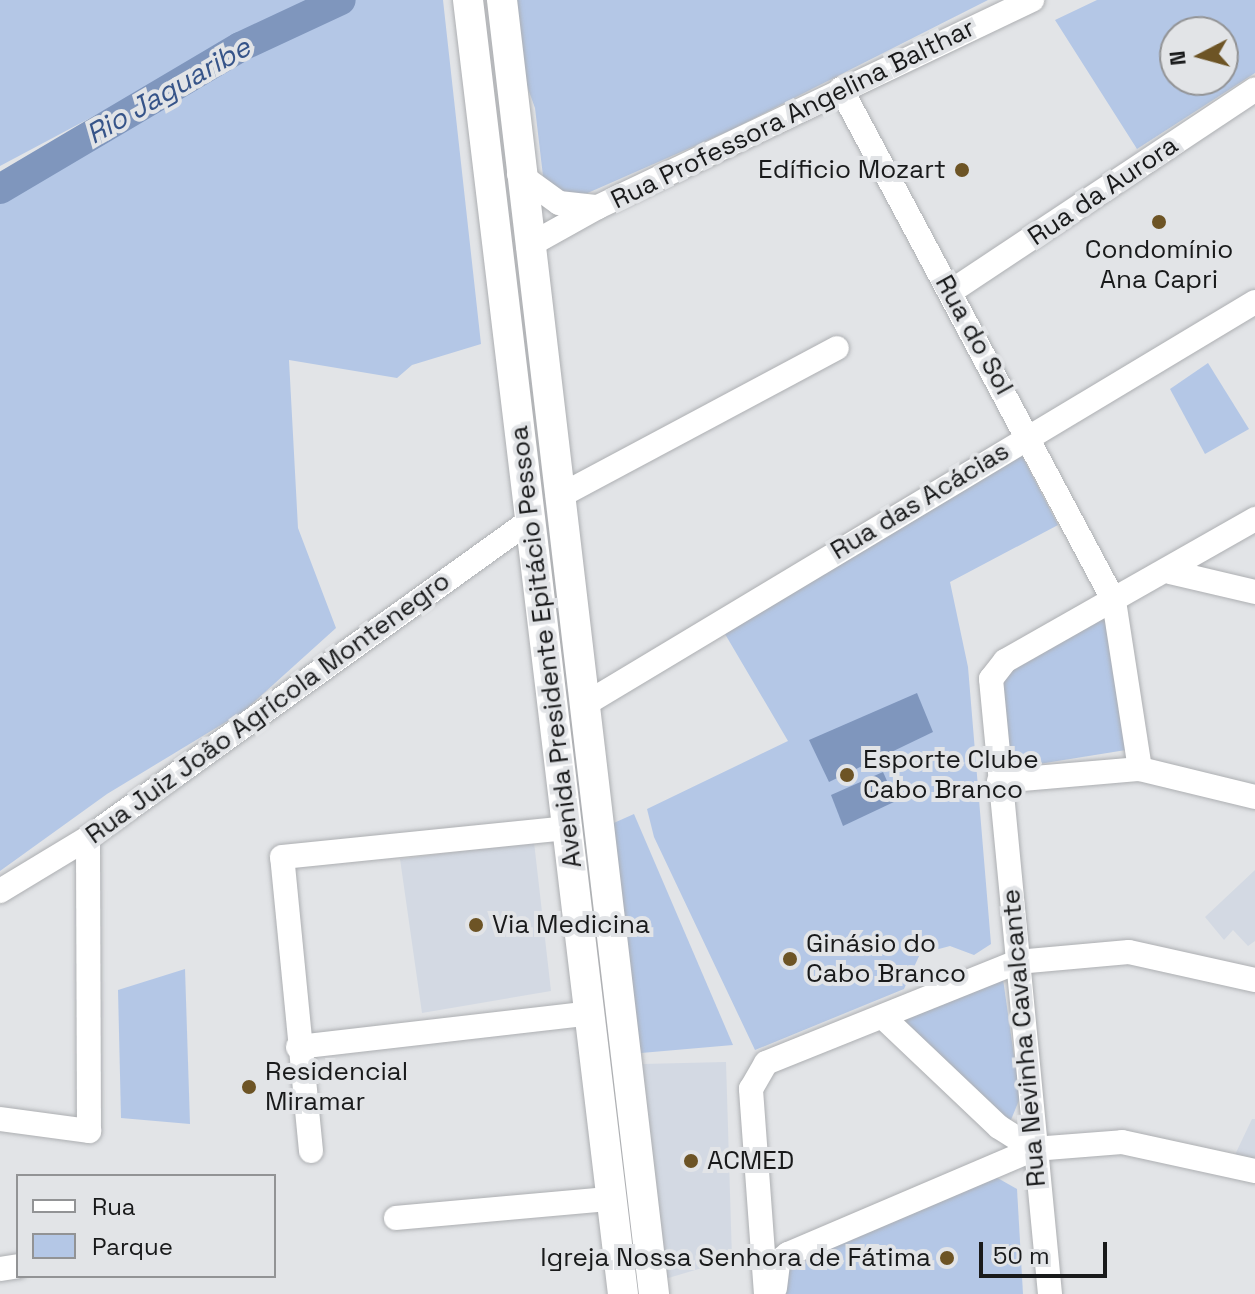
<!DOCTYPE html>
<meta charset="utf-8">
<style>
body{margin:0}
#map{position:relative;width:1255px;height:1294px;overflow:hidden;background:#e2e4e7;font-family:"Space Grotesk",sans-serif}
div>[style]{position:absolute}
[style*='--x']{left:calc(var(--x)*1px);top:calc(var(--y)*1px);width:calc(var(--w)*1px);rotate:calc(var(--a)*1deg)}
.built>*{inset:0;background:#d3d9e3}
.green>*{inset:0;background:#b4c7e6}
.water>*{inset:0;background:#7f96bd}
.river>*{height:30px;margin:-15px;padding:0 15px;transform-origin:15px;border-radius:15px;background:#7f96bd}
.roads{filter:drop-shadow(0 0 2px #adafb2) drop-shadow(0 0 2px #adafb2)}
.minor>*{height:24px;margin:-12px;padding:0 12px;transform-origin:12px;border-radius:12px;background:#fff}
.major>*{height:30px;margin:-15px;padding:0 15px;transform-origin:15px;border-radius:15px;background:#fff}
.dots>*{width:22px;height:22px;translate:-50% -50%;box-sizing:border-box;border:4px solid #e2e4e7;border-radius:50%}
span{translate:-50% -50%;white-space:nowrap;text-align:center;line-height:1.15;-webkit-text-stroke:8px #e2e4e7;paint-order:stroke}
.street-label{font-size:26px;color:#191a1b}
.poi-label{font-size:26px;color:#191a1b}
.right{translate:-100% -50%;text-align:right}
.left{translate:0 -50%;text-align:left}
.water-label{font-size:28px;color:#365489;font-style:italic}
.legend{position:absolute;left:16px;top:1174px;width:260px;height:104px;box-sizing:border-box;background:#e2e4e7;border:2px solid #929395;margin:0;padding:10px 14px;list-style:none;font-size:24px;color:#191a1b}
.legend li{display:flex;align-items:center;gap:16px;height:40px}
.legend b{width:40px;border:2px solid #929395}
.north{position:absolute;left:1159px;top:16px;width:80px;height:80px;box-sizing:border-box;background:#e2e4e7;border:2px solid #929395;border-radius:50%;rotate:264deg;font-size:22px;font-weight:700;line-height:32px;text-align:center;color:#191a1b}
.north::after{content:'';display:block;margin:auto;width:28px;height:36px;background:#6d5425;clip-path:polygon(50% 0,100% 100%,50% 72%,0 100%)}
.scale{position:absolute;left:979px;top:1242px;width:128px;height:36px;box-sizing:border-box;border:4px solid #191a1b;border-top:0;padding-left:10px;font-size:24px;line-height:28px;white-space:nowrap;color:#191a1b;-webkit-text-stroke:6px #e2e4e7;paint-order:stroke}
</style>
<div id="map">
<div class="built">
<div style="clip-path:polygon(534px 842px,551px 991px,422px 1013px,400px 859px)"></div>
<div style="clip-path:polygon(1255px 870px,1255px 941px,1248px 946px,1233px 930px,1224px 940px,1205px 917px)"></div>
<div style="clip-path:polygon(726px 1062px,732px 1259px,665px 1279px,642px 1064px)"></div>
<div style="clip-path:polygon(1252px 1119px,1255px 1119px,1255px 1166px,1232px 1161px)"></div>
</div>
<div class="green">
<div style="clip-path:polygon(0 0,312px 0,0 166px)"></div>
<div style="clip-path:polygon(341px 0,443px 0,481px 344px,412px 365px,397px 378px,289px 360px,298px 528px,336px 628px,244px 711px,107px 794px,0 871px,0 184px,240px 47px)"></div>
<div style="clip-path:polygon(516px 0,988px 0,731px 130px,574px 199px,555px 192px,543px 176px,535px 108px,522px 72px)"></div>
<div style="clip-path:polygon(evenodd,1097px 0,1255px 0,1255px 73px,1137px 149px,1055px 20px,1097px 0,1175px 32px,1223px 32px,1223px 80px,1175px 80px,1175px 32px)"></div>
<div style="clip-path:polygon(1208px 363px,1249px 429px,1205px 454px,1170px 389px)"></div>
<div style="clip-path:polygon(1021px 454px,1058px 525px,950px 582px,968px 667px,991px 944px,974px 955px,950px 946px,920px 954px,904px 989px,755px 1050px,654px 837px,647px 809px,788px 741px,725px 634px)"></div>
<div style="clip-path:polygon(1110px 615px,1132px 749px,1002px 770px,995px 679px)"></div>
<div style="clip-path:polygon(634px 814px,733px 1045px,641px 1053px,607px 826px)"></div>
<div style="clip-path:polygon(185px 969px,190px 1124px,121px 1118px,118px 990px)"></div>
<div style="clip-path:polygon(1002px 972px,1020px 1098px,1008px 1127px,894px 1021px)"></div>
<div style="clip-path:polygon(994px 1176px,1017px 1189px,1023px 1294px,771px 1294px,786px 1266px)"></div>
</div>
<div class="water">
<div style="clip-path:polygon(917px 693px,933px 732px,829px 782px,809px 740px)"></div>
<div style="clip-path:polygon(883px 772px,896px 801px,843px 826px,831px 795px)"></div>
</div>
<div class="river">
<div style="--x:0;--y:189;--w:279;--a:-30.6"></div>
<div style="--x:240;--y:47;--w:111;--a:-25"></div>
</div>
<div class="roads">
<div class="minor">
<div style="--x:841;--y:89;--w:580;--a:61.93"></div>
<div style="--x:1114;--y:601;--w:170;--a:81.2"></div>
<div style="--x:519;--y:174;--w:49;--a:35.9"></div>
<div style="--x:559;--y:203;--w:39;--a:6"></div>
<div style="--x:528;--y:246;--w:80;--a:-29.1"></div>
<div style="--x:598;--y:207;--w:481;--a:-25.5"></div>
<div style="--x:950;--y:292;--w:366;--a:-33.6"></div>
<div style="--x:558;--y:497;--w:316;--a:-28.1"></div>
<div style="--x:1170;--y:572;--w:87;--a:13.2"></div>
<div style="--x:587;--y:703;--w:779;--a:-30.98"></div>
<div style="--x:999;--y:781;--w:142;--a:-4.9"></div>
<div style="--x:1140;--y:769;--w:118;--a:13.7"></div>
<div style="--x:0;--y:891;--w:103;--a:-31.1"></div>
<div style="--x:88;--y:838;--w:547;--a:-35.7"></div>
<div style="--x:884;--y:1018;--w:158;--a:43.5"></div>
<div style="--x:999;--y:1127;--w:41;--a:32.2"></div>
<div style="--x:298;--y:1047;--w:295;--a:-6.6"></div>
<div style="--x:0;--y:1119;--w:90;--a:7.7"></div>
<div style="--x:89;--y:1131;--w:293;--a:-90.2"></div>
<div style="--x:311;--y:1151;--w:295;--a:-95.6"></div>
<div style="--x:282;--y:857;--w:286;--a:-5.8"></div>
<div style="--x:396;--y:1218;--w:215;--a:-5.1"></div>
<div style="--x:0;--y:1269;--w:18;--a:-9"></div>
<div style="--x:775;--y:1288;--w:26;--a:-83"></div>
<div style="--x:778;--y:1262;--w:13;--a:-39"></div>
<div style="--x:788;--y:1254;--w:267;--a:-23.1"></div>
<div style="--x:1034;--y:1149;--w:88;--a:-4.5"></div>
<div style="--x:1122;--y:1142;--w:136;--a:12.3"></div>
<div style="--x:766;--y:1294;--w:206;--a:-94.2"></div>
<div style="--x:751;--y:1089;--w:30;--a:-60"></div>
<div style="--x:766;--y:1063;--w:271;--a:-21.9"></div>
<div style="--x:1017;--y:962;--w:112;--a:-5.1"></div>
<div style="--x:1129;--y:952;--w:129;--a:12.5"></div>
<div style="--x:1050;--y:1294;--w:618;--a:-95.48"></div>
<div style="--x:991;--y:679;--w:23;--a:-52"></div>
<div style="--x:1005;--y:661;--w:288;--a:-29.6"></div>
</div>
<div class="major">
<div style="--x:468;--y:0;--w:1303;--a:83.17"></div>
<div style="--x:502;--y:0;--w:1303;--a:83.3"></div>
</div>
</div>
<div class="dots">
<div style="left:962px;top:170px;background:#6d5425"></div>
<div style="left:1159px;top:222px;background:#6d5425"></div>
<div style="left:847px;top:775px;background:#6d5425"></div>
<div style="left:476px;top:925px;background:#6d5425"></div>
<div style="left:790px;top:959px;background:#6d5425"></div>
<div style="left:249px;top:1087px;background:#6d5425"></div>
<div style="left:691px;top:1161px;background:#6d5425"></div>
<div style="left:947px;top:1258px;background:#6d5425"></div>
</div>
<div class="street-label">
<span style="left:793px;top:114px;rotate:-26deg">Rua Professora Angelina Balthar</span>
<span style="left:1103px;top:191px;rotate:-34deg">Rua da Aurora</span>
<span style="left:974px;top:335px;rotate:61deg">Rua do Sol</span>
<span style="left:920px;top:501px;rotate:-31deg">Rua das Acácias</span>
<span style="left:546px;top:647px;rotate:-97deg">Avenida Presidente Epitácio Pessoa</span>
<span style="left:268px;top:708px;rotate:-36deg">Rua Juiz João Agrícola Montenegro</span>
<span style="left:1024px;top:1038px;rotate:-95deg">Rua Nevinha Cavalcante</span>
</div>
<div class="poi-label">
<span class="right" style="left:946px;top:170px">Edíficio Mozart</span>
<span style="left:1159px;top:265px">Condomínio<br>Ana Capri</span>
<span class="left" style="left:863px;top:775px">Esporte Clube<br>Cabo Branco</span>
<span class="left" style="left:492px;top:925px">Via Medicina</span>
<span class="left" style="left:806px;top:959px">Ginásio do<br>Cabo Branco</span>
<span class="left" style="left:265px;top:1087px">Residencial<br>Miramar</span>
<span class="left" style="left:707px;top:1161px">ACMED</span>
<span class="right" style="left:931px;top:1258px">Igreja Nossa Senhora de Fátima</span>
</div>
<div class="water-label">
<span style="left:168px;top:90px;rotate:-30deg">Rio Jaguaribe</span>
</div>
<ul class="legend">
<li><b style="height:10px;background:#fff"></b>Rua</li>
<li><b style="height:22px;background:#b4c7e6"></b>Parque</li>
</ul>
<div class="north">N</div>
<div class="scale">50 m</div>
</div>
